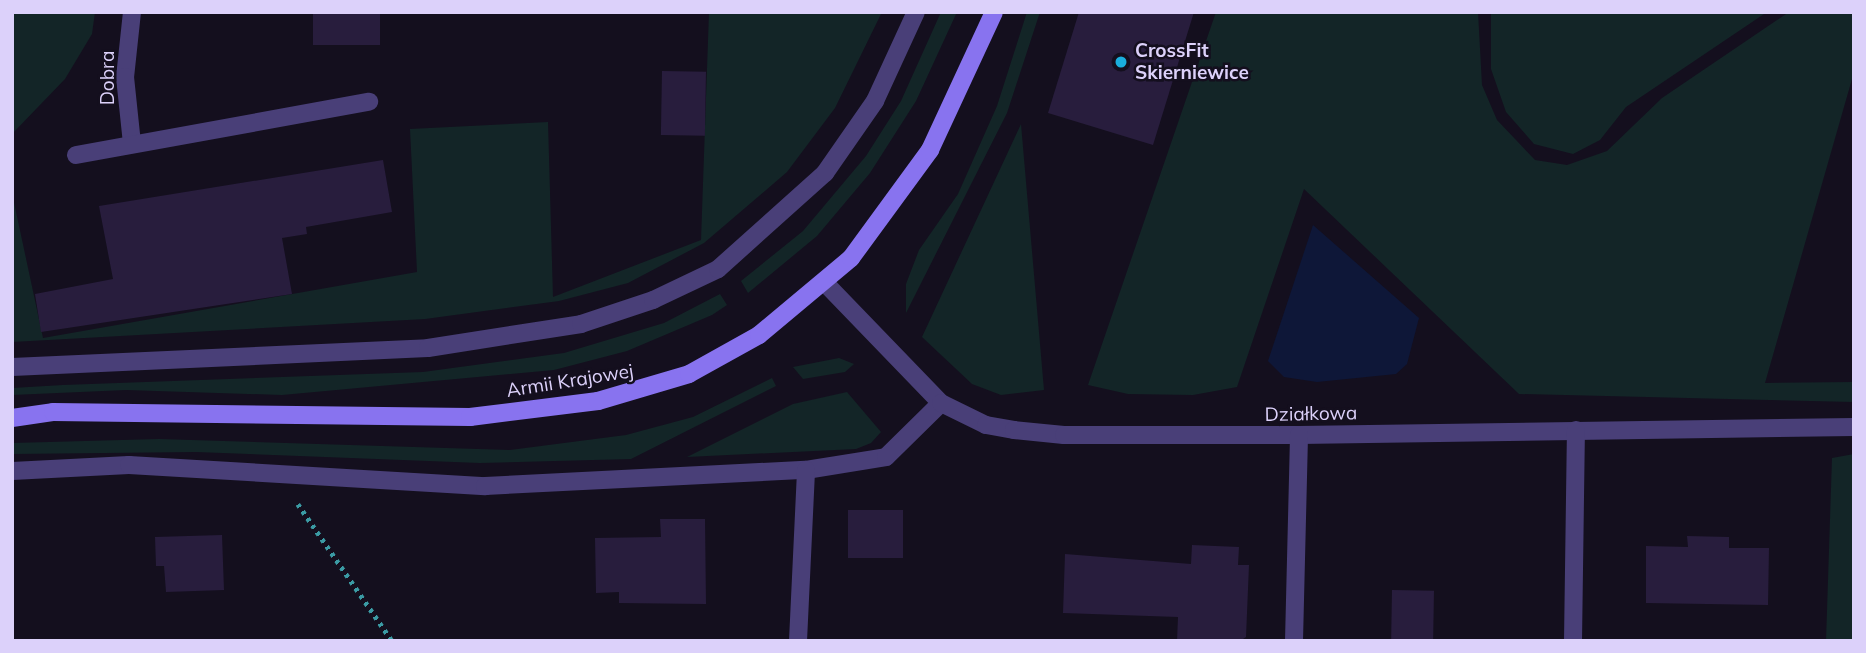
<!DOCTYPE html>
<html>
<head>
<meta charset="utf-8">
<style>
	body { margin:0 }
	#map { position:relative; width:1866px; height:653px; overflow:hidden; background:#140f1e; font-family:Mulish,sans-serif }
	div>[style] { position:absolute }
	.green>* { inset:0; background:#132527 }
	.water>* { inset:0; background:#0e1738 }
	.building>* { inset:0; background:#281d3d; transform-origin:0 0 }
	.path>* { height:4.5px; margin-top:-2.25px; transform-origin:0; background:repeating-linear-gradient(90deg,#3b9ba4 0 3.5px,transparent 0 8.5px) }
	.lane>* { height:18px; margin:-9px; padding:0 9px; transform-origin:9px; border-radius:9px; background:#493f78 }
	.street>* { height:18px; margin:-9px; padding:0 9px; transform-origin:9px; border-radius:9px; background:#493f78 }
	.secondary>* { height:18px; margin:-9px; padding:0 9px; transform-origin:9px; border-radius:9px; background:#8873ef }
	.dots>* { width:19px; height:19px; translate:-50% -50%; box-sizing:border-box; border:4px solid #140f1e; border-radius:50% }
	span { translate:-50% -50%; white-space:nowrap; text-align:center; line-height:1.15; -webkit-text-stroke:5px #140f1e; paint-order:stroke }
	.poi-label { font-size:19px; color:#dcd1fa; font-weight:700 }
	.left { translate:0 -50%; text-align:left }
	.street-label { font-size:19px; color:#dcd1fa }
	.frame { position:absolute; inset:0; border:14px solid #dcd1fa; pointer-events:none }
</style>
</head>
<body>
<div id="map">
	<div class="green">
		<i style="clip-path:polygon(12px 12px,95px 12px,92px 34px,65px 79px,12px 134px)"></i>
		<i style="clip-path:polygon(709px 12px,882px 12px,835px 108px,787px 172px,704px 243px,628px 283px,559px 301px,425px 319px,12px 342px,12px 193px,43px 338px,417px 272px,410px 129px,548px 122px,553px 297px,701px 240px)"></i>
		<i style="clip-path:polygon(941px 12px,957px 12px,916px 101px,870px 173px,817px 236px,748px 293px,741px 281px,803px 231px,866px 156px,901px 101px)"></i>
		<i style="clip-path:polygon(1027px 12px,1040px 12px,1007px 113px,906px 313px,906px 284px,919px 250px,958px 194px,997px 106px)"></i>
		<i style="clip-path:polygon(1216px 12px,1478px 12px,1482px 85px,1497px 120px,1535px 160px,1567px 165px,1607px 151px,1662px 98px,1789px 12px,1854px 12px,1854px 72px,1765px 383px,1854px 382px,1854px 402px,1519px 394px,1304px 189px,1237px 387px,1193px 395px,1128px 394px,1088px 385px)"></i>
		<i style="clip-path:polygon(1491px 12px,1767px 12px,1626px 107px,1600px 140px,1573px 154px,1534px 144px,1506px 112px,1491px 69px)"></i>
		<i style="clip-path:polygon(1021px 124px,1044px 390px,1001px 395px,972px 384px,922px 337px)"></i>
		<i style="clip-path:polygon(720px 294px,727px 305px,712px 315px,627px 351px,554px 370px,282px 395px,126px 390px,12px 395px,12px 388px,63px 385px,423px 372px,564px 353px,664px 323px)"></i>
		<i style="clip-path:polygon(839px 358px,854px 364px,845px 372px,803px 379px,793px 367px)"></i>
		<i style="clip-path:polygon(772px 378px,776px 386px,631px 459px,480px 463px,196px 452px,12px 454px,12px 443px,159px 439px,510px 450px,626px 435px,693px 417px)"></i>
		<i style="clip-path:polygon(847px 392px,881px 432px,871px 443px,856px 449px,687px 457px,793px 404px)"></i>
		<i style="clip-path:polygon(1854px 454px,1854px 641px,1826px 641px,1832px 458px)"></i>
	</div>
	<div class="water">
		<i style="clip-path:polygon(1313px 225px,1419px 318px,1407px 364px,1396px 374px,1317px 382px,1284px 377px,1268px 361px)"></i>
	</div>
	<div class="building">
		<i style="left:313px;top:12px;width:67px;height:33px"></i>
		<i style="clip-path:polygon(1079px 12px,1194px 12px,1153px 145px,1048px 113px)"></i>
		<i style="left:662px;top:71px;width:44px;height:64px;rotate:1deg"></i>
		<i style="clip-path:polygon(383px 160px,392px 212px,306px 227px,307px 234px,282px 238px,292px 294px,41px 332px,35px 294px,113px 279px,99px 206px)"></i>
		<i style="left:848px;top:510px;width:55px;height:48px"></i>
		<i style="clip-path:polygon(660px 519px,705px 519px,706px 604px,619px 603px,619px 592px,596px 593px,595px 538px,661px 537px)"></i>
		<i style="clip-path:polygon(222px 535px,224px 590px,166px 592px,164px 566px,156px 566px,155px 537px)"></i>
		<i style="clip-path:polygon(1687px 536px,1729px 537px,1729px 548px,1769px 548px,1768px 605px,1646px 603px,1646px 546px,1688px 547px)"></i>
		<i style="clip-path:polygon(1192px 545px,1239px 547px,1238px 565px,1249px 565px,1246px 637px,1240px 641px,1177px 641px,1178px 617px,1063px 613px,1065px 554px,1191px 564px)"></i>
		<i style="left:1392px;top:590px;width:42px;height:51px;rotate:1deg"></i>
	</div>
	<div class="path">
		<i style="left:298px;top:504px;width:166px;rotate:55.5deg"></i>
	</div>
	<div class="lane">
		<i style="left:12px;top:367px;width:416px;rotate:-2.6deg"></i>
		<i style="left:428px;top:348px;width:155px;rotate:-8.9deg"></i>
		<i style="left:581px;top:324px;width:76px;rotate:-18.4deg"></i>
		<i style="left:653px;top:300px;width:72px;rotate:-25.5deg"></i>
		<i style="left:718px;top:269px;width:144px;rotate:-41.9deg"></i>
		<i style="left:825px;top:173px;width:88px;rotate:-55.2deg"></i>
		<i style="left:875px;top:101px;width:98px;rotate:-65.3deg"></i>
		<i style="left:12px;top:471px;width:117px;rotate:-2.9deg"></i>
		<i style="left:129px;top:465px;width:357px;rotate:3.4deg"></i>
		<i style="left:485px;top:486px;width:321px;rotate:-2.9deg"></i>
		<i style="left:806px;top:470px;width:81px;rotate:-9.2deg"></i>
		<i style="left:886px;top:457px;width:77px;rotate:-44.5deg"></i>
		<i style="left:798px;top:641px;width:171px;rotate:-87.3deg"></i>
	</div>
	<div class="street">
		<i style="left:132px;top:12px;width:65px;rotate:96.1deg"></i>
		<i style="left:125px;top:77px;width:67px;rotate:84deg"></i>
		<i style="left:76px;top:155px;width:298px;rotate:-10.3deg"></i>
		<i style="left:826px;top:284px;width:165px;rotate:46deg"></i>
		<i style="left:941px;top:403px;width:50px;rotate:26.1deg"></i>
		<i style="left:986px;top:425px;width:28px;rotate:10deg"></i>
		<i style="left:1014px;top:430px;width:50px;rotate:5.7deg"></i>
		<i style="left:1064px;top:435px;width:235px"></i>
		<i style="left:1299px;top:435px;width:555px;rotate:-0.83deg"></i>
		<i style="left:1294px;top:641px;width:206px;rotate:-88.6deg"></i>
		<i style="left:1573px;top:641px;width:211px;rotate:-89.2deg"></i>
	</div>
	<div class="secondary">
		<i style="left:12px;top:418px;width:41px;rotate:-8.3deg"></i>
		<i style="left:53px;top:412px;width:417px;rotate:0.7deg"></i>
		<i style="left:470px;top:417px;width:129px;rotate:-7.1deg"></i>
		<i style="left:598px;top:401px;width:95px;rotate:-16.5deg"></i>
		<i style="left:689px;top:374px;width:80px;rotate:-29.1deg"></i>
		<i style="left:759px;top:335px;width:120px;rotate:-39.9deg"></i>
		<i style="left:851px;top:258px;width:134px;rotate:-53.8deg"></i>
		<i style="left:930px;top:150px;width:152px;rotate:-65.1deg"></i>
	</div>
	<div class="dots">
		<i style="left:1121px;top:62px;background:#1aaedd"></i>
	</div>
	<div class="poi-label">
		<span class="left" style="left:1135px;top:62px">CrossFit<br>Skierniewice</span>
	</div>
	<div class="street-label">
		<span style="left:108px;top:78px;rotate:-90deg">Dobra</span>
		<span style="left:570px;top:381px;rotate:-9deg">Armii Krajowej</span>
		<span style="left:1311px;top:414px;rotate:-1deg">Działkowa</span>
	</div>
	<div class="frame"></div>
</div>
</body>
</html>
